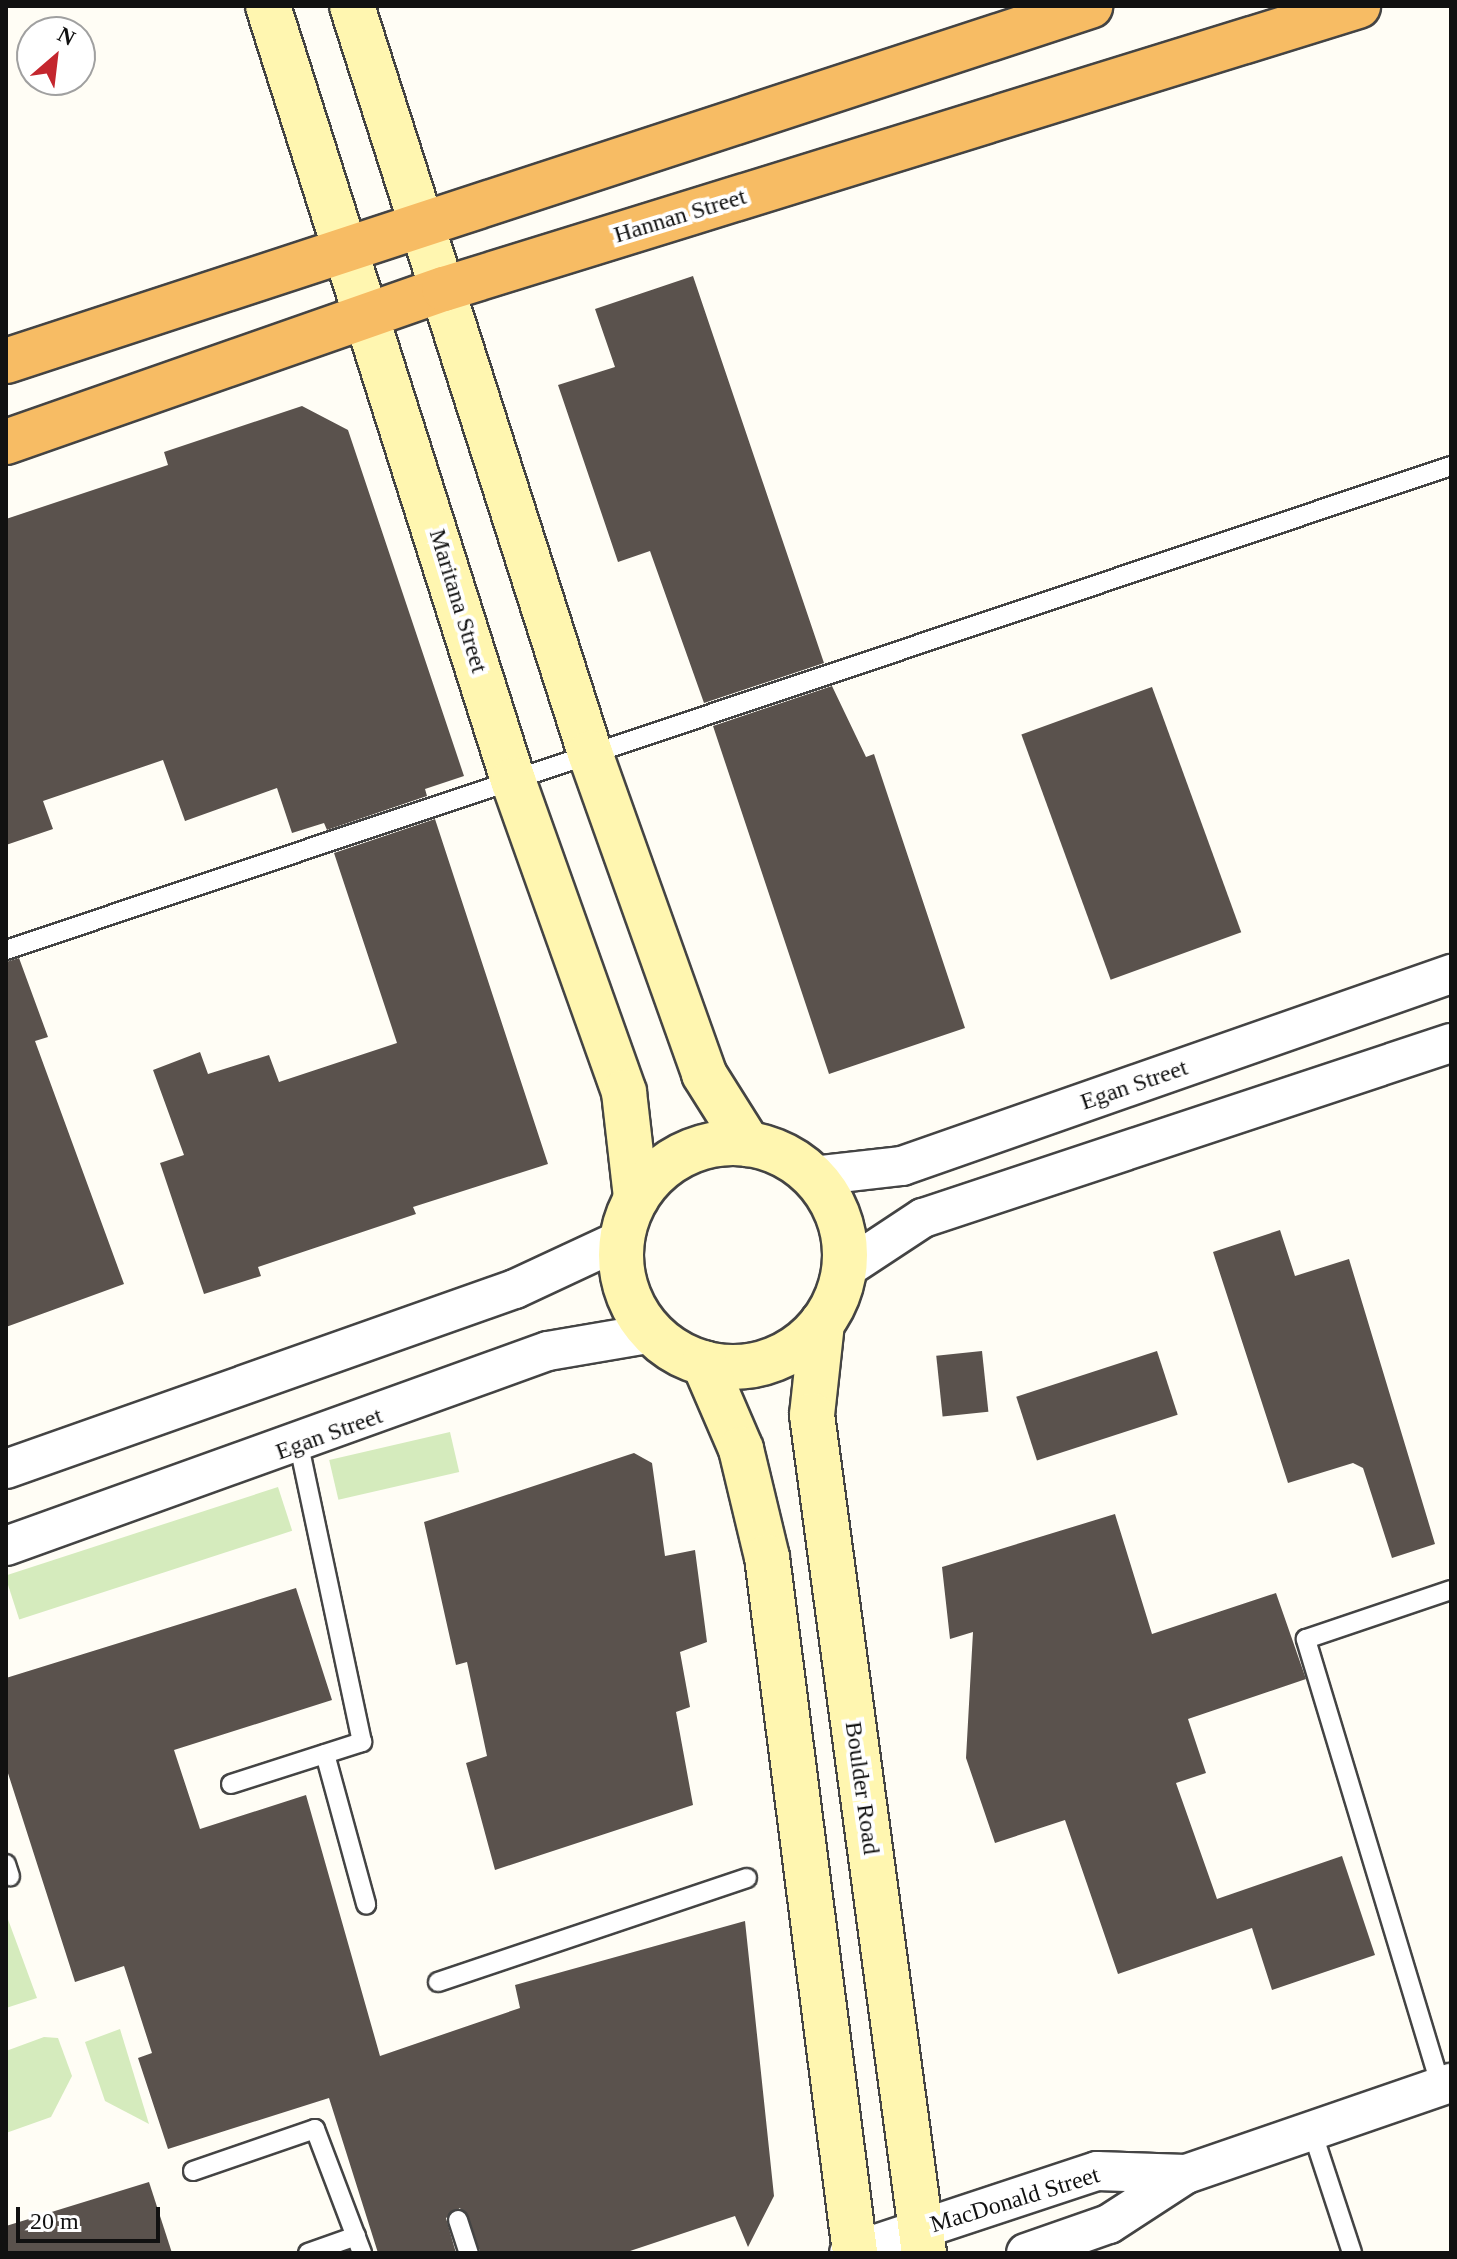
<!DOCTYPE html>
<html>
<head>
<meta charset="utf-8">
<style>
	body { margin:0 }
	#map { position:relative; width:1457px; height:2259px; overflow:hidden; background:#fffdf5; font-family:Georgia,serif }
	div>[style] { position:absolute }
	.green>* { inset:0; background:#d5ebbd; transform-origin:0 0 }
	.building>* { inset:0; background:#5a524d; transform-origin:0 0 }
	.roads { filter:drop-shadow(2px 0 #444) drop-shadow(-2px 0 #444) drop-shadow(0 2px #444) drop-shadow(0 -2px #444) }
	.service>* { height:18px; margin:-9px; padding:0 9px; transform-origin:9px; border-radius:9px; background:#fff }
	.minor>* { height:38px; margin:-19px; padding:0 19px; transform-origin:19px; border-radius:19px; background:#fff }
	.secondary>* { height:44px; margin:-22px; padding:0 22px; transform-origin:22px; border-radius:22px; background:#fff6b0 }
	.secondary>.ring { margin:-22px; padding:0; box-sizing:content-box; background:none; border:44px solid #fff6b0; border-radius:50% }
	.trunk>* { height:44px; margin:-22px; padding:0 22px; transform-origin:22px; border-radius:22px; background:#f7bc64 }
	span { translate:-50% -50%; white-space:nowrap; text-align:center; line-height:1.15; -webkit-text-stroke:8px #fff; paint-order:stroke }
	.street-label { font-size:24px; color:#111 }
	.frame { position:absolute; inset:0; border:8px solid #111; pointer-events:none }
	.north { position:absolute; left:16px; top:16px; width:80px; height:80px; box-sizing:border-box; background:#fff; border:2px solid #a0a0a0; border-radius:50%; rotate:28deg; font-size:22px; font-weight:700; line-height:32px; text-align:center; color:#111 }
	.north::after { content:''; display:block; margin:auto; width:28px; height:36px; background:#c4262e; clip-path:polygon(50% 0,100% 100%,50% 72%,0 100%) }
	.scale { position:absolute; left:16px; top:2207px; width:144px; height:36px; box-sizing:border-box; border:4px solid #111; border-top:0; padding-left:10px; font-size:24px; line-height:28px; white-space:nowrap; color:#111; -webkit-text-stroke:6px #fff; paint-order:stroke }
</style>
</head>
<body>
<div id="map">
	<div class="green">
		<i style="left:450px;top:1432px;width:41px;height:124px;rotate:77deg"></i>
		<i style="left:278px;top:1487px;width:46px;height:287px;rotate:72deg"></i>
		<i style="clip-path:polygon(6px 1914px,37px 1998px,6px 2008px)"></i>
		<i style="clip-path:polygon(120px 2029px,149px 2124px,105px 2101px,85px 2042px)"></i>
		<i style="clip-path:polygon(44px 2037px,58px 2038px,72px 2076px,51px 2117px,6px 2133px,6px 2051px)"></i>
	</div>
	<div class="building">
		<i style="clip-path:polygon(693px 276px,824px 663px,704px 703px,650px 551px,618px 562px,558px 385px,615px 367px,595px 309px)"></i>
		<i style="clip-path:polygon(302px 406px,348px 430px,464px 776px,425px 789px,427px 796px,327px 830px,324px 823px,292px 833px,277px 788px,185px 821px,163px 760px,43px 801px,53px 829px,6px 845px,6px 519px,168px 465px,164px 452px)"></i>
		<i style="clip-path:polygon(832px 686px,866px 757px,874px 754px,965px 1028px,829px 1074px,713px 726px)"></i>
		<i style="left:1152px;top:687px;width:261px;height:139px;rotate:70deg"></i>
		<i style="clip-path:polygon(435px 819px,548px 1164px,413px 1207px,416px 1214px,258px 1267px,261px 1276px,204px 1294px,160px 1163px,184px 1155px,153px 1070px,200px 1052px,208px 1074px,269px 1055px,279px 1082px,397px 1043px,334px 853px)"></i>
		<i style="clip-path:polygon(19px 958px,48px 1037px,35px 1041px,124px 1284px,6px 1327px,6px 962px)"></i>
		<i style="clip-path:polygon(1280px 1230px,1295px 1276px,1349px 1259px,1435px 1544px,1392px 1558px,1363px 1468px,1353px 1463px,1288px 1483px,1213px 1252px)"></i>
		<i style="left:982px;top:1351px;width:61px;height:46px;rotate:84deg"></i>
		<i style="left:1157px;top:1351px;width:67px;height:148px;rotate:72deg"></i>
		<i style="clip-path:polygon(634px 1453px,652px 1463px,665px 1556px,695px 1550px,707px 1642px,680px 1652px,690px 1707px,676px 1712px,693px 1805px,495px 1870px,466px 1763px,487px 1756px,467px 1662px,456px 1665px,424px 1522px)"></i>
		<i style="clip-path:polygon(1115px 1514px,1152px 1634px,1276px 1593px,1306px 1679px,1188px 1719px,1206px 1773px,1176px 1783px,1217px 1899px,1342px 1856px,1375px 1955px,1272px 1990px,1252px 1928px,1118px 1974px,1065px 1820px,995px 1843px,966px 1758px,973px 1632px,950px 1639px,942px 1567px)"></i>
		<i style="clip-path:polygon(296px 1588px,332px 1700px,174px 1750px,200px 1829px,306px 1795px,380px 2056px,520px 2008px,515px 1985px,745px 1921px,774px 2196px,748px 2247px,735px 2216px,624px 2253px,481px 2253px,460px 2208px,446px 2218px,456px 2253px,378px 2253px,329px 2098px,168px 2149px,138px 2058px,152px 2053px,124px 1966px,75px 1982px,6px 1767px,6px 1678px)"></i>
		<i style="clip-path:polygon(149px 2182px,172px 2253px,6px 2253px,6px 2226px)"></i>
	</div>
	<div class="roads">
		<div class="service">
			<i style="left:6px;top:950px;width:1524px;rotate:-18.52deg"></i>
			<i style="left:325px;top:1754px;width:156px;rotate:74.7deg"></i>
			<i style="left:231px;top:1784px;width:138px;rotate:-17.8deg"></i>
			<i style="left:362px;top:1742px;width:303px;rotate:-102deg"></i>
			<i style="left:6px;top:1864px;width:13px;rotate:72deg"></i>
			<i style="left:438px;top:1982px;width:326px;rotate:-18.6deg"></i>
			<i style="left:1441px;top:2087px;width:468px;rotate:-106.8deg"></i>
			<i style="left:1306px;top:1639px;width:153px;rotate:-18.7deg"></i>
			<i style="left:1312px;top:2131px;width:128px;rotate:71.8deg"></i>
			<i style="left:193px;top:2171px;width:129px;rotate:-19deg"></i>
			<i style="left:315px;top:2129px;width:133px;rotate:69.2deg"></i>
			<i style="left:458px;top:2220px;width:35px;rotate:72deg"></i>
			<i style="left:308px;top:2253px;width:51px;rotate:-19.5deg"></i>
		</div>
		<div class="minor">
			<i style="left:813px;top:1176px;width:90px;rotate:-6.4deg"></i>
			<i style="left:902px;top:1166px;width:582px;rotate:-19.28deg"></i>
			<i style="left:844px;top:1270px;width:95px;rotate:-33.4deg"></i>
			<i style="left:923px;top:1218px;width:556px;rotate:-18.34deg"></i>
			<i style="left:6px;top:1469px;width:540px;rotate:-19.48deg"></i>
			<i style="left:515px;top:1289px;width:118px;rotate:-25deg"></i>
			<i style="left:6px;top:1546px;width:576px;rotate:-19.79deg"></i>
			<i style="left:548px;top:1351px;width:107px;rotate:-9.7deg"></i>
			<i style="left:849px;top:2253px;width:261px;rotate:-18.3deg"></i>
			<i style="left:1097px;top:2171px;width:89px;rotate:1.9deg"></i>
			<i style="left:1026px;top:2253px;width:88px;rotate:-19.3deg"></i>
			<i style="left:1109px;top:2224px;width:92px;rotate:-33deg"></i>
			<i style="left:1186px;top:2174px;width:280px;rotate:-19deg"></i>
		</div>
		<div class="secondary">
			<i style="left:268px;top:6px;width:812px;rotate:72.44deg"></i>
			<i style="left:513px;top:780px;width:331px;rotate:70.4deg"></i>
			<i style="left:624px;top:1092px;width:107px;rotate:83.5deg"></i>
			<i style="left:352px;top:6px;width:784px;rotate:72.33deg"></i>
			<i style="left:590px;top:753px;width:341px;rotate:70.4deg"></i>
			<i style="left:704px;top:1074px;width:83px;rotate:57.8deg"></i>
			<i class="ring" style="left:621px;top:1143px;width:180px;height:180px"></i>
			<i style="left:822px;top:1323px;width:93px;rotate:96.2deg"></i>
			<i style="left:812px;top:1415px;width:845px;rotate:82.39deg"></i>
			<i style="left:704px;top:1363px;width:94px;rotate:66.7deg"></i>
			<i style="left:741px;top:1449px;width:111px;rotate:76.5deg"></i>
			<i style="left:767px;top:1557px;width:702px;rotate:82.79deg"></i>
		</div>
		<div class="trunk">
			<i style="left:6px;top:361px;width:1141px;rotate:-18.13deg"></i>
			<i style="left:6px;top:442px;width:464px;rotate:-19.3deg"></i>
			<i style="left:444px;top:289px;width:957px;rotate:-17.2deg"></i>
		</div>
	</div>
	<div class="street-label">
		<span style="left:680px;top:216px;rotate:-17deg">Hannan Street</span>
		<span style="left:458px;top:601px;rotate:73deg">Maritana Street</span>
		<span style="left:1134px;top:1085px;rotate:-19deg">Egan Street</span>
		<span style="left:329px;top:1434px;rotate:-20deg">Egan Street</span>
		<span style="left:862px;top:1788px;rotate:82deg">Boulder Road</span>
		<span style="left:1015px;top:2200px;rotate:-17deg">MacDonald Street</span>
	</div>
	<div class="frame"></div>
	<div class="north">N</div>
	<div class="scale">20 m</div>
</div>
</body>
</html>
